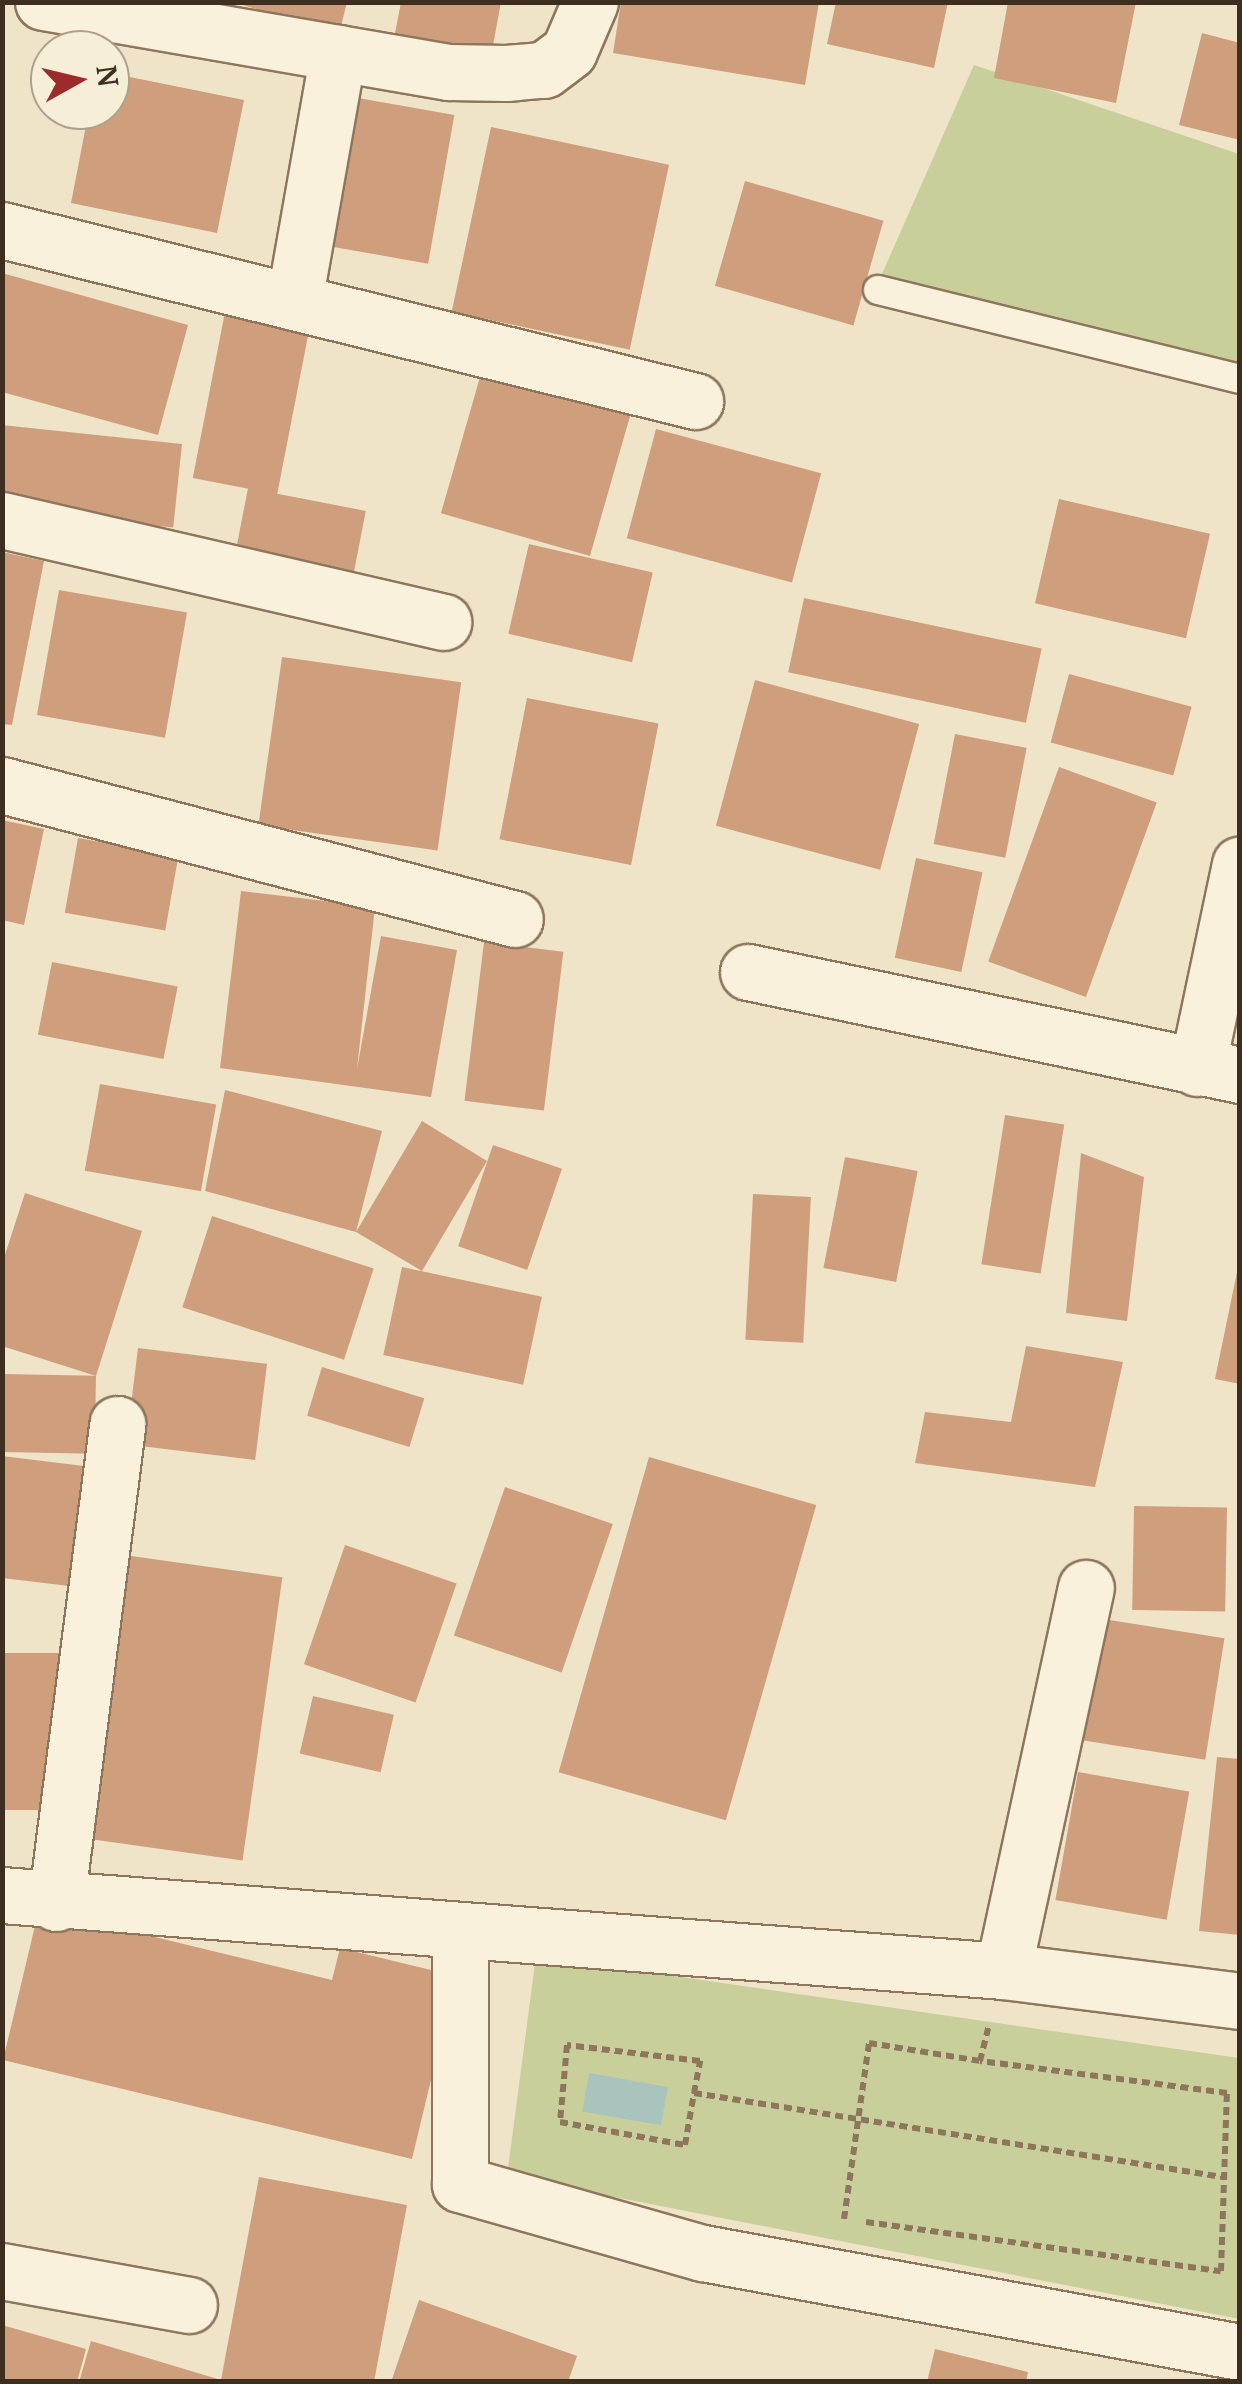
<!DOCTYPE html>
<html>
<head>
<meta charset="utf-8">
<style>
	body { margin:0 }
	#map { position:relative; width:1242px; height:2384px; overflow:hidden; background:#f0e4c8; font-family:"PT Serif",serif }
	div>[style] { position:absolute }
	.green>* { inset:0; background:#c9cf9b }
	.water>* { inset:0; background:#a9c4bc; transform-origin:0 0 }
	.building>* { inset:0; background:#cf9f7d; transform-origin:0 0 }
	.path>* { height:6px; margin-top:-3px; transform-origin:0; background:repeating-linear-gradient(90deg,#8d765c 0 8px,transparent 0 13px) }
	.roads { filter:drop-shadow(2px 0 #8d765c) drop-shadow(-2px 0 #8d765c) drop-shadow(0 2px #8d765c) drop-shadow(0 -2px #8d765c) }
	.lane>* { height:28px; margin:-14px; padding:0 14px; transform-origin:14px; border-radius:14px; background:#faf1dc }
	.street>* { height:55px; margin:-27.5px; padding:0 27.5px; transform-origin:27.5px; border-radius:27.5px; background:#faf1dc }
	span { translate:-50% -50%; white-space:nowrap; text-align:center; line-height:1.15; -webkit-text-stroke:8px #f7eed8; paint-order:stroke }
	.frame { position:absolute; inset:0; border:5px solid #3d2e20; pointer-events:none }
	.north { position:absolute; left:30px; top:30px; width:100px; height:100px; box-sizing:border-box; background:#f7eed8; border:2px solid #ada18e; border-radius:50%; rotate:82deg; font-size:28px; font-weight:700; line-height:40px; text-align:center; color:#3d2e20 }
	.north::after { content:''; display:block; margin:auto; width:35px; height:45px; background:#9e2a2b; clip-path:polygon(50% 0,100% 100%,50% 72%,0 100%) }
</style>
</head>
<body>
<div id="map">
	<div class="green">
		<i style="clip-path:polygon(974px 65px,1239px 154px,1239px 376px,882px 274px)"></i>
		<i style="clip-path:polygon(536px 1956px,1239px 2058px,1239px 2319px,507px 2176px)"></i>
	</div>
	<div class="water">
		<i style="left:589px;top:2073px;width:80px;height:39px;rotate:10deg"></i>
	</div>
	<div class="building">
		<i style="clip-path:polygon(233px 2px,347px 2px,339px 34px)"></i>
		<i style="clip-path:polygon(401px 2px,501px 2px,489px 67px,392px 49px)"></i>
		<i style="clip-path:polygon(621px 2px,819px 2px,805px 85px,613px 53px)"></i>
		<i style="clip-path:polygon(836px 2px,948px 2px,934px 68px,827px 44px)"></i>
		<i style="clip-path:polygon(1008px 2px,1136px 2px,1116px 103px,994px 78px)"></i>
		<i style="clip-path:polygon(1202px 33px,1240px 43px,1240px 140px,1179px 125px)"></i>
		<i style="clip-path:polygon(110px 73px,244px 100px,217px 233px,71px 203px,89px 110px,110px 110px)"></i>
		<i style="left:347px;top:96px;width:109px;height:151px;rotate:10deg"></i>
		<i style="left:491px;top:127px;width:182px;height:189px;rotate:12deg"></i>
		<i style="left:745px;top:181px;width:144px;height:109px;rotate:16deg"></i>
		<i style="clip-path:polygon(2px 273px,188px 325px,158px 435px,2px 392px)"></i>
		<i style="left:225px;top:312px;width:86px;height:169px;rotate:11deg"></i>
		<i style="left:482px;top:370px;width:155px;height:149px;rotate:16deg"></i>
		<i style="left:2px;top:425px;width:181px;height:84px;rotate:6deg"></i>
		<i style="left:656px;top:429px;width:171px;height:113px;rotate:15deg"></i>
		<i style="left:248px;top:488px;width:120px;height:84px;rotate:11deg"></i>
		<i style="left:1059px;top:499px;width:155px;height:107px;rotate:13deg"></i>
		<i style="left:529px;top:544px;width:127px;height:92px;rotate:13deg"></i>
		<i style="clip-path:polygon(2px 552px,44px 561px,12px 725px,2px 724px)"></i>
		<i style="left:59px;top:590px;width:130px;height:127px;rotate:10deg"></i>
		<i style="left:804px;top:598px;width:243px;height:76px;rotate:12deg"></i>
		<i style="left:282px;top:657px;width:181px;height:170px;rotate:8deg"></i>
		<i style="left:1069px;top:674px;width:127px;height:71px;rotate:15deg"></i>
		<i style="left:755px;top:680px;width:170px;height:151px;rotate:15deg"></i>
		<i style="left:527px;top:698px;width:134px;height:144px;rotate:11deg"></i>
		<i style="left:955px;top:734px;width:73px;height:112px;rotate:11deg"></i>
		<i style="left:1059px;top:767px;width:104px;height:207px;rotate:20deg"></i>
		<i style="clip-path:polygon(2px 820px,44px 829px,24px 925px,2px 920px)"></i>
		<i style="left:78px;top:838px;width:102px;height:76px;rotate:10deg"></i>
		<i style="left:916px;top:858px;width:68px;height:102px;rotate:12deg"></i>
		<i style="clip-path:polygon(241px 891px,375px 907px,357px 1069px,381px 936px,457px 950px,431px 1097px,220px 1068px)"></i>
		<i style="left:484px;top:942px;width:80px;height:160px;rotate:7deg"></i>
		<i style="left:52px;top:962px;width:128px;height:74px;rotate:11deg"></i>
		<i style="left:100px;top:1084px;width:118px;height:88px;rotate:10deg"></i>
		<i style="clip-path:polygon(225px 1090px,382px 1131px,356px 1232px,422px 1121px,487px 1161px,422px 1271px,356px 1232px,205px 1191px)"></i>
		<i style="left:1005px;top:1115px;width:60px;height:151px;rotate:9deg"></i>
		<i style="left:493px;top:1145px;width:73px;height:107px;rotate:19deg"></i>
		<i style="clip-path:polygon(1081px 1153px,1144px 1177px,1127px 1321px,1066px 1313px)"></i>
		<i style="left:845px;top:1157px;width:74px;height:113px;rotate:11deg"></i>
		<i style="clip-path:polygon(25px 1193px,142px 1231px,96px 1376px,2px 1346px,2px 1264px)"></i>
		<i style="left:753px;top:1194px;width:58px;height:146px;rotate:3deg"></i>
		<i style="left:212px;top:1216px;width:170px;height:96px;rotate:18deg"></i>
		<i style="left:402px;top:1267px;width:143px;height:90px;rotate:12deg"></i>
		<i style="clip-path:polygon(1238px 1267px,1240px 1267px,1240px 1384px,1215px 1379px)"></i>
		<i style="clip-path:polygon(1026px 1346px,1123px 1362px,1095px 1487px,915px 1463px,925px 1412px,1011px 1422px)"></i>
		<i style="left:138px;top:1348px;width:130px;height:97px;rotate:7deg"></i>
		<i style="left:322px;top:1367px;width:107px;height:51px;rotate:17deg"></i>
		<i style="left:2px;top:1374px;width:94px;height:78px;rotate:1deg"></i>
		<i style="clip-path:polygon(2px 1456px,84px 1466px,69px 1586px,2px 1578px)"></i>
		<i style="left:649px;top:1457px;width:174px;height:328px;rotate:16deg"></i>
		<i style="left:505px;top:1487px;width:114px;height:157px;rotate:19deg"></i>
		<i style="left:1134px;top:1506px;width:93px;height:104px;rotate:1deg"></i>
		<i style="left:345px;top:1545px;width:118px;height:126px;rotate:19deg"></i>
		<i style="left:117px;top:1554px;width:167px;height:286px;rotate:8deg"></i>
		<i style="left:1103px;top:1619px;width:123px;height:123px;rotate:9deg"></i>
		<i style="left:2px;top:1653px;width:65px;height:157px"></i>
		<i style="left:313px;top:1696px;width:83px;height:59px;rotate:13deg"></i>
		<i style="clip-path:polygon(1217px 1757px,1240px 1759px,1240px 1935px,1199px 1931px)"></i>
		<i style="left:1078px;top:1772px;width:113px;height:130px;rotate:10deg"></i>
		<i style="clip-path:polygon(39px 1909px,332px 1980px,340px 1948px,456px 1976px,412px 2159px,3px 2060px)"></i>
		<i style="clip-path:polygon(259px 2177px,407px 2205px,374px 2382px,79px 2382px,91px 2341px,221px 2380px)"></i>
		<i style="clip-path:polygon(419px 2300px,577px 2356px,568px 2382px,391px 2382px)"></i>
		<i style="clip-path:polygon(2px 2325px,86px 2349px,77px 2382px,2px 2382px)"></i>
		<i style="clip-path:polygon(935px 2349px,1028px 2372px,1026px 2382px,927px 2382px)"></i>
	</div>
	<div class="path">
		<i style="left:694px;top:2093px;width:33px;rotate:-79deg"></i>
		<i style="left:700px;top:2061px;width:134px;rotate:-173.1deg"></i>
		<i style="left:567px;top:2045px;width:77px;rotate:95.2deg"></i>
		<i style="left:560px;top:2122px;width:127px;rotate:10.4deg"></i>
		<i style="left:685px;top:2145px;width:53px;rotate:-80.2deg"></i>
		<i style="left:694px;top:2093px;width:535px;rotate:9.04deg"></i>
		<i style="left:844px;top:2219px;width:178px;rotate:-81.9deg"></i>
		<i style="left:869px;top:2043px;width:112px;rotate:9.2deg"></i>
		<i style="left:866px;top:2222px;width:358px;rotate:7.9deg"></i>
		<i style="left:1221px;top:2271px;width:178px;rotate:-88.1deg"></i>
		<i style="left:1227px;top:2093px;width:249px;rotate:-172.6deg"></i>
		<i style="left:980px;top:2061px;width:36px;rotate:-76deg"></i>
	</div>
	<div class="roads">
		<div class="lane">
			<i style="left:878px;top:290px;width:373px;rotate:13.8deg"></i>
		</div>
		<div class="street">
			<i style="left:43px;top:2px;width:412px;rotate:9.8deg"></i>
			<i style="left:449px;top:72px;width:57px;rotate:1deg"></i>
			<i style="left:506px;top:73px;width:38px;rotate:-5deg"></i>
			<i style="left:544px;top:70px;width:31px;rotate:-37deg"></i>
			<i style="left:569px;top:51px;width:53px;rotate:-66.8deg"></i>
			<i style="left:2px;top:230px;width:714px;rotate:13.86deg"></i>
			<i style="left:294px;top:302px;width:253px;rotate:-80deg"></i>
			<i style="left:2px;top:520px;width:453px;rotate:13deg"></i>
			<i style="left:2px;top:785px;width:530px;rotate:14.64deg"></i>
			<i style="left:748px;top:972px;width:503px;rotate:11.82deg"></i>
			<i style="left:1197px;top:1068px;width:208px;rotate:-78.1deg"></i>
			<i style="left:2px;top:1895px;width:1004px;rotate:4.34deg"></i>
			<i style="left:1003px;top:1971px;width:239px;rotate:7.2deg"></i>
			<i style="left:56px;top:1903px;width:483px;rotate:-82.7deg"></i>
			<i style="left:460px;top:1934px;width:250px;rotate:90deg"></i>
			<i style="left:460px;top:2184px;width:253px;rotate:15.9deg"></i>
			<i style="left:703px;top:2253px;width:546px;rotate:10.45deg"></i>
			<i style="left:1003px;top:1971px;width:392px;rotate:-77.8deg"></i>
			<i style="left:2px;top:2271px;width:190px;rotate:10.3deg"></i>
		</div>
	</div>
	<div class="frame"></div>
	<div class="north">N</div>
</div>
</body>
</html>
